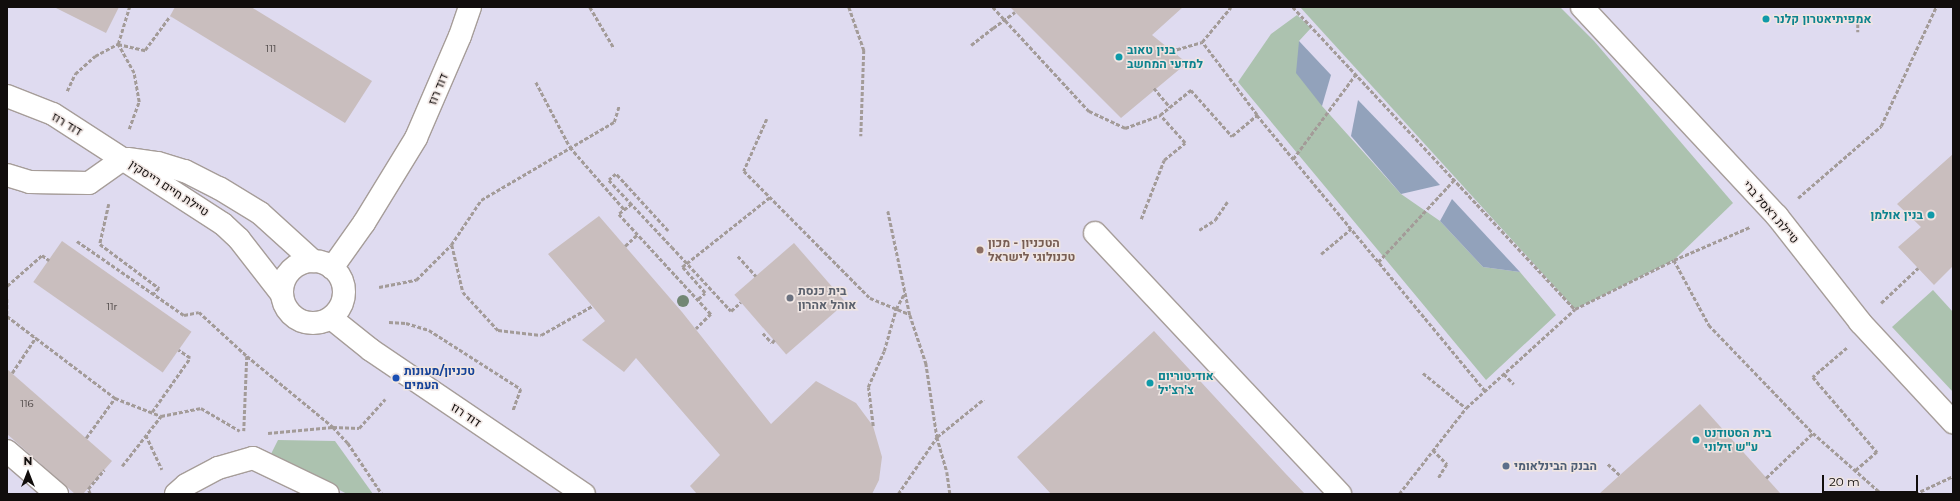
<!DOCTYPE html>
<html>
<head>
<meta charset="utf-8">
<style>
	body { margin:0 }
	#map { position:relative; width:1960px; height:501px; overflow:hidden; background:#efe5e2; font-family:Montserrat,Heebo,sans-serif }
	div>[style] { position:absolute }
	.education>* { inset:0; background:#dfdbf0; transform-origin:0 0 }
	.green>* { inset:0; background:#acc2af }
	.water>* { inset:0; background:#92a2bb }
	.building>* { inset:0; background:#c9bebe; transform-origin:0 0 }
	.path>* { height:2.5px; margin-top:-1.25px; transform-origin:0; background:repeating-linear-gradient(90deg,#a39b98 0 4px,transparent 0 6px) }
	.roads { filter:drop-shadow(1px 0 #a69d99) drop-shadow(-1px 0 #a69d99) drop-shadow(0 1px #a69d99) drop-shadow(0 -1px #a69d99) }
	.minor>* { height:22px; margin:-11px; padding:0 11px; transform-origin:11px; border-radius:11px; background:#fff }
	.minor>.ring { margin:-11px; padding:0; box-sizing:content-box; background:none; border:22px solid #fff; border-radius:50% }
	.path-bridge>* { height:2.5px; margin-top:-1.25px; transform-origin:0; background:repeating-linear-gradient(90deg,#a39b98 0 4px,transparent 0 6px) }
	.trees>* { width:12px; height:12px; margin:-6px; border-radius:50%; background:#728674 }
	.dots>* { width:11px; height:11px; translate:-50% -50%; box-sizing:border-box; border:2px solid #efe5e2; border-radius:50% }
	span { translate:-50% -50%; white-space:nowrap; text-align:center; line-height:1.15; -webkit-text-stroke:3px #efe5e2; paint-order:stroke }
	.number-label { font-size:10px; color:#3f3938 }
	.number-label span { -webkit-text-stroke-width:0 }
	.culture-label { font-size:12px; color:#0d838f; font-weight:700 }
	.left { translate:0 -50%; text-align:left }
	.right { translate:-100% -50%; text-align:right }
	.street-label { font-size:12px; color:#110d0c }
	.education-label { font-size:12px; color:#785e54; font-weight:700 }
	.worship-label { font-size:12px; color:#5b616d; font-weight:700 }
	.transit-label { font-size:12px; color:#164399; font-weight:700 }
	.service-label { font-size:12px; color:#4e5e75; font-weight:700 }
	.frame { position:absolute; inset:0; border:8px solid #110d0c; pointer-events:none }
	.north { position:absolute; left:8px; top:453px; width:40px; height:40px; -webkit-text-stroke:3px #efe5e2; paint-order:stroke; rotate:0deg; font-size:11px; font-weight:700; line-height:16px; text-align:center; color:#110d0c }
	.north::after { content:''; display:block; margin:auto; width:14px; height:18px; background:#110d0c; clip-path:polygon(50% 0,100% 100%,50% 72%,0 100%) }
	.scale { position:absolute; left:1822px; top:475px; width:96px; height:18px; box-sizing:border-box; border:2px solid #110d0c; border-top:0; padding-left:5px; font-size:12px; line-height:14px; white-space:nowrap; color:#110d0c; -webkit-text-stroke:3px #efe5e2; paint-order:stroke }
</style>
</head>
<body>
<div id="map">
	<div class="education">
		<i style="left:7px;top:7px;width:1946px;height:487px"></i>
	</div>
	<div class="green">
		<i style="clip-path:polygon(1300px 7px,1560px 7px,1594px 41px,1733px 203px,1674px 260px,1575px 309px)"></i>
		<i style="clip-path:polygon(1297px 15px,1311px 28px,1299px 41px,1322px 106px,1401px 194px,1440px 221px,1483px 267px,1520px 272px,1556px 315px,1486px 380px,1238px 82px,1271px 34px)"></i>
		<i style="clip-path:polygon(1933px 290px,1953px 312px,1953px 392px,1892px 327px)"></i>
		<i style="clip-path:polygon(278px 440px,335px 441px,373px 494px,347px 494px,271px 454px)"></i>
	</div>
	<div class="water">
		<i style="clip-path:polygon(1299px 41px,1331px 75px,1322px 106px,1296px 73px)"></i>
		<i style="clip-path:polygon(1358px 100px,1440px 185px,1401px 194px,1351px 136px)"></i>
		<i style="clip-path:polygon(1452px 199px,1520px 272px,1483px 267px,1440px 221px)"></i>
	</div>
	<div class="building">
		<i style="clip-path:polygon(54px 7px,119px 7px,106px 33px)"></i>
		<i style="clip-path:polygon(175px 7px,251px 7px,372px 81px,345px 123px,170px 16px)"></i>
		<i style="clip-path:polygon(1010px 7px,1183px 7px,1152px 35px,1187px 63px,1121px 118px)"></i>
		<i style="clip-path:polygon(1953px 154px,1953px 266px,1934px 285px,1898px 247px,1921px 227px,1897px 204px)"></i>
		<i style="clip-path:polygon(599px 216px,682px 312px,771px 424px,816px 381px,856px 403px,873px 426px,882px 457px,879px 480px,872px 494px,697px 494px,690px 486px,720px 455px,636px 358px,624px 372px,582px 340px,605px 321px,548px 254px)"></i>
		<i style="left:62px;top:241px;width:158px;height:50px;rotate:35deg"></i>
		<i style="left:794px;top:243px;width:79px;height:79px;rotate:49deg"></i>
		<i style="clip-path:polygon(1154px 331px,1285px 473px,1305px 494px,1051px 494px,1017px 457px)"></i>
		<i style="clip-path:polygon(7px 369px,112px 461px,83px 494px,75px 494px,7px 434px)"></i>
		<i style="clip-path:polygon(1700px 404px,1781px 494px,1599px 494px,1620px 475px)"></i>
	</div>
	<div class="path">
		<i style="left:590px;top:7px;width:48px;rotate:59.7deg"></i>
		<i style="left:849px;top:7px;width:46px;rotate:70.8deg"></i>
		<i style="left:864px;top:50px;width:86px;rotate:92deg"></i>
		<i style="left:993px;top:7px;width:142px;rotate:47.3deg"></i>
		<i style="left:1089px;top:111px;width:40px;rotate:25deg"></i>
		<i style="left:1125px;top:128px;width:37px;rotate:-20deg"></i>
		<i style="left:1160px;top:115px;width:40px;rotate:-39deg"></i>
		<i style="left:1191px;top:90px;width:62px;rotate:48.3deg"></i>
		<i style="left:1232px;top:136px;width:33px;rotate:-40deg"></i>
		<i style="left:1257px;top:115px;width:91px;rotate:-127deg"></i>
		<i style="left:1293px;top:7px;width:413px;rotate:47deg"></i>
		<i style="left:1858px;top:24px;width:8px;rotate:90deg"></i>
		<i style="left:971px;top:45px;width:28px;rotate:-38deg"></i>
		<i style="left:1171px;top:51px;width:32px;rotate:-16deg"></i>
		<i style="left:1202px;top:42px;width:45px;rotate:-50.4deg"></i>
		<i style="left:536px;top:82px;width:73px;rotate:62.4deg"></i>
		<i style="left:570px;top:147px;width:82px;rotate:48.9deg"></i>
		<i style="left:1154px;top:88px;width:25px;rotate:50deg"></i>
		<i style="left:67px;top:91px;width:19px;rotate:-65deg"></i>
		<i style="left:75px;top:74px;width:27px;rotate:-42deg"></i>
		<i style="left:95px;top:56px;width:26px;rotate:-28deg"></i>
		<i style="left:118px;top:44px;width:28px;rotate:13deg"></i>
		<i style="left:145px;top:50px;width:42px;rotate:-53.7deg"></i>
		<i style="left:1257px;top:115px;width:358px;rotate:50.4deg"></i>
		<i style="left:767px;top:119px;width:57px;rotate:113.9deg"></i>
		<i style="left:744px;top:171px;width:179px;rotate:45.2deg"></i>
		<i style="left:870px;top:298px;width:42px;rotate:22.3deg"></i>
		<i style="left:129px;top:129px;width:29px;rotate:-70deg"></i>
		<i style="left:139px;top:102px;width:29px;rotate:-100deg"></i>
		<i style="left:134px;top:73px;width:33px;rotate:-119deg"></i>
		<i style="left:118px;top:44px;width:39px;rotate:-73deg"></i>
		<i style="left:1293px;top:159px;width:106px;rotate:-53.5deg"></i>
		<i style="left:1798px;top:198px;width:110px;rotate:-40.9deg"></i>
		<i style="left:1881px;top:126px;width:131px;rotate:-65.2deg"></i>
		<i style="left:109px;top:204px;width:41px;rotate:102.7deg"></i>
		<i style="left:100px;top:244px;width:74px;rotate:36.7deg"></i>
		<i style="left:159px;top:288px;width:8px;rotate:130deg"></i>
		<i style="left:632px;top:204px;width:16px;rotate:142deg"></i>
		<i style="left:619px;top:214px;width:136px;rotate:47.4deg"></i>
		<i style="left:711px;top:314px;width:21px;rotate:135deg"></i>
		<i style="left:888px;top:211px;width:106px;rotate:78.1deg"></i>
		<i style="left:910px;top:315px;width:51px;rotate:71.6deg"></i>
		<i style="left:926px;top:363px;width:75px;rotate:81.5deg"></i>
		<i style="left:937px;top:437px;width:36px;rotate:74deg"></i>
		<i style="left:947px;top:472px;width:22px;rotate:82deg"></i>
		<i style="left:1141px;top:219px;width:63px;rotate:-68.7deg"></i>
		<i style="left:1164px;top:160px;width:27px;rotate:-39deg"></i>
		<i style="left:1185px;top:143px;width:38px;rotate:-132deg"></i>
		<i style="left:1199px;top:230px;width:19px;rotate:-32deg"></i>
		<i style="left:1215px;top:220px;width:22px;rotate:-56deg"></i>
		<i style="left:668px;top:231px;width:77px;rotate:-132.4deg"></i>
		<i style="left:616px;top:174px;width:9px;rotate:139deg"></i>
		<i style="left:609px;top:180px;width:92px;rotate:46.8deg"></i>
		<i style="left:77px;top:241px;width:130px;rotate:34.7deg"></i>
		<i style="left:184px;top:315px;width:15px;rotate:-11deg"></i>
		<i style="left:199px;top:312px;width:65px;rotate:42.5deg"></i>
		<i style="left:247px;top:356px;width:75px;rotate:92.3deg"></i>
		<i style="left:452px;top:245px;width:48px;rotate:76.8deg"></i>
		<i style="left:463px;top:292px;width:52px;rotate:47.4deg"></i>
		<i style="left:498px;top:330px;width:43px;rotate:6.6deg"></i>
		<i style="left:541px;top:335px;width:59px;rotate:-29.6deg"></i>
		<i style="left:625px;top:246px;width:18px;rotate:-43deg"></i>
		<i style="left:1321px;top:254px;width:39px;rotate:-40deg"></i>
		<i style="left:738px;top:256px;width:27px;rotate:48deg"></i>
		<i style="left:1674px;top:260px;width:74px;rotate:61.7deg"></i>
		<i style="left:1709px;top:325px;width:150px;rotate:46.1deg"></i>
		<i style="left:1813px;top:433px;width:92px;rotate:41.5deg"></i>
		<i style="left:1378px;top:262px;width:112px;rotate:-47.2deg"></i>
		<i style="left:7px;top:286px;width:47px;rotate:-41.5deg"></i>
		<i style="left:42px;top:255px;width:9px;rotate:36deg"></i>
		<i style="left:379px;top:287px;width:38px;rotate:-11deg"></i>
		<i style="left:416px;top:280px;width:49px;rotate:-45deg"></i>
		<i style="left:451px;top:245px;width:54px;rotate:-56.3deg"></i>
		<i style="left:481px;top:200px;width:154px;rotate:-30.4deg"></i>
		<i style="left:614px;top:122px;width:17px;rotate:-73deg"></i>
		<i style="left:7px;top:299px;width:15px;rotate:90deg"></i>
		<i style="left:698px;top:299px;width:9px;rotate:-41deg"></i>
		<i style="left:705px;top:293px;width:35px;rotate:-131deg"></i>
		<i style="left:682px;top:267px;width:112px;rotate:-38.5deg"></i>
		<i style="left:1881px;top:303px;width:51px;rotate:-43.4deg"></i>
		<i style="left:7px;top:316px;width:136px;rotate:37.2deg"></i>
		<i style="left:115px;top:398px;width:49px;rotate:21.4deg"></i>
		<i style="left:161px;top:416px;width:41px;rotate:-11.3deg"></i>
		<i style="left:201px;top:408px;width:45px;rotate:30.5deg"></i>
		<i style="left:389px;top:322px;width:17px;rotate:3deg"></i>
		<i style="left:406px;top:323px;width:24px;rotate:17deg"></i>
		<i style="left:429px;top:330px;width:109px;rotate:32.7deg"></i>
		<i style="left:521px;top:389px;width:23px;rotate:110deg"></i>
		<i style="left:763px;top:333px;width:13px;rotate:48deg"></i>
		<i style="left:772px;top:343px;width:4px;rotate:-56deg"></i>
		<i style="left:1847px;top:348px;width:45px;rotate:139.5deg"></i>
		<i style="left:1813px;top:377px;width:99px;rotate:49.5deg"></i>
		<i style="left:1877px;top:452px;width:30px;rotate:139deg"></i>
		<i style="left:247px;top:356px;width:112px;rotate:39.5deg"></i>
		<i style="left:333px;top:427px;width:22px;rotate:47deg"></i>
		<i style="left:348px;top:443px;width:61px;rotate:56.3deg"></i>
		<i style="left:12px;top:373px;width:43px;rotate:-56.3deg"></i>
		<i style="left:1423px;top:373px;width:55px;rotate:39.1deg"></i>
		<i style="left:1504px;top:374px;width:14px;rotate:45deg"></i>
		<i style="left:152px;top:412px;width:66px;rotate:-54.9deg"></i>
		<i style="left:190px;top:358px;width:14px;rotate:-146deg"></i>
		<i style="left:873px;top:426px;width:39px;rotate:-97deg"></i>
		<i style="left:868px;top:387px;width:39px;rotate:-66deg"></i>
		<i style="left:884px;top:351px;width:44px;rotate:-74.1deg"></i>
		<i style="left:896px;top:309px;width:19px;rotate:-62deg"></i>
		<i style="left:268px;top:433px;width:65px;rotate:-5.3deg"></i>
		<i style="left:333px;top:427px;width:26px;rotate:2deg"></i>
		<i style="left:359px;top:428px;width:39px;rotate:-48deg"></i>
		<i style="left:146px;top:435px;width:38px;rotate:65deg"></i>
		<i style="left:86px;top:438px;width:49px;rotate:-54.1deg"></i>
		<i style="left:1433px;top:450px;width:20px;rotate:45deg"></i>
		<i style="left:1447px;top:464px;width:17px;rotate:121deg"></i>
		<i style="left:1608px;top:464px;width:16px;rotate:43deg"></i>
		<i style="left:122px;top:466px;width:63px;rotate:-52deg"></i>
		<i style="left:1766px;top:478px;width:65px;rotate:-43.8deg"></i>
		<i style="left:90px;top:494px;width:5px;rotate:-112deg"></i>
		<i style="left:88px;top:489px;width:25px;rotate:-50deg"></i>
		<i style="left:898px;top:494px;width:69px;rotate:-55.6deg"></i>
		<i style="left:937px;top:437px;width:60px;rotate:-39deg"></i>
		<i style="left:1399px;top:494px;width:109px;rotate:-52.1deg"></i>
		<i style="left:1466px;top:408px;width:147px;rotate:-42.2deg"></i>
		<i style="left:1575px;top:309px;width:110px;rotate:-26.3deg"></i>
		<i style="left:1674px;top:260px;width:83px;rotate:-23.5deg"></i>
		<i style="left:1915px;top:494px;width:42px;rotate:-25.3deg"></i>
	</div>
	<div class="roads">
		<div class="minor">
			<i style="left:1582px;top:7px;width:286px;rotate:47deg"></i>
			<i style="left:1777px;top:216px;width:135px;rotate:51.9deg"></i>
			<i style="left:1860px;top:322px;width:137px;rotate:47.1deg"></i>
			<i style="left:7px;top:96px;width:49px;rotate:21.4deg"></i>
			<i style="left:53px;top:114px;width:202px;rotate:32.9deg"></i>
			<i style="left:223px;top:224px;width:22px;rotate:43deg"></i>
			<i style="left:239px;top:239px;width:68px;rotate:52.1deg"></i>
			<i style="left:128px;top:159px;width:30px;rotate:8deg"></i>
			<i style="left:158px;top:163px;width:28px;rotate:17deg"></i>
			<i style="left:185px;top:171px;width:38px;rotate:27deg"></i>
			<i style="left:219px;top:188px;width:48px;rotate:31.4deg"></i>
			<i style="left:260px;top:213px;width:72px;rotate:42.2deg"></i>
			<i style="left:7px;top:175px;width:24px;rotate:17deg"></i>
			<i style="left:30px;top:182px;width:59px;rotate:1deg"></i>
			<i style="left:89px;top:183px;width:42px;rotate:-35.2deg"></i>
			<i style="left:1095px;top:233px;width:358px;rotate:46.8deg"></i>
			<i class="ring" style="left:282px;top:261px;width:40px;height:40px"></i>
			<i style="left:332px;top:268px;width:55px;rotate:-54.6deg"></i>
			<i style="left:364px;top:223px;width:100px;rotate:-58.5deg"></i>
			<i style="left:416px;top:138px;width:111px;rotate:-66.7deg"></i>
			<i style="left:460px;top:36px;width:31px;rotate:-71deg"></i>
			<i style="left:331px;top:318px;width:51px;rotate:38.7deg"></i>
			<i style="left:371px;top:350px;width:257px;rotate:34.1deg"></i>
			<i style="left:7px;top:451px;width:66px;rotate:40.7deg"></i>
			<i style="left:176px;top:494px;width:13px;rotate:-42deg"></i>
			<i style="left:186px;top:485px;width:36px;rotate:-28deg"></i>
			<i style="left:218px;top:468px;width:36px;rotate:-16deg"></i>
			<i style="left:253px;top:458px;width:83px;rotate:25.6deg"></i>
		</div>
	</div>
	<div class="path-bridge">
		<i style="left:993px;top:28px;width:27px;rotate:-36deg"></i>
		<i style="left:672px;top:247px;width:87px;rotate:47.3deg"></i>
		<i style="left:731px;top:311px;width:13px;rotate:-42deg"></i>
	</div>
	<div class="trees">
		<i style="left:683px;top:301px"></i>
	</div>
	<div class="dots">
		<i style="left:1766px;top:19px;background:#0f9aa8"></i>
		<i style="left:1119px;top:57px;background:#0f9aa8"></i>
		<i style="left:1931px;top:215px;background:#0f9aa8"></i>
		<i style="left:980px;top:250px;background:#8d6e63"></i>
		<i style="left:790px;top:298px;background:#6b7280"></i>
		<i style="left:396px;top:378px;background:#1a4fb4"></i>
		<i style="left:1150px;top:383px;background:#0f9aa8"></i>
		<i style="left:1696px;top:440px;background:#0f9aa8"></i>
		<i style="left:1506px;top:466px;background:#5c6f8a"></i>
	</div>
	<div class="number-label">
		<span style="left:271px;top:49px">111</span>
		<span style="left:112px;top:307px">11r</span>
		<span style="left:27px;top:404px">116</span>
	</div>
	<div class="culture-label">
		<span class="left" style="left:1774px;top:19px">אמפיתיאטרון קלנר</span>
		<span class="left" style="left:1127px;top:57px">בנין טאוב<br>למדעי המחשב</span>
		<span class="right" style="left:1923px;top:215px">בנין אולמן</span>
		<span class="left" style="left:1158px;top:383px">אודיטוריום<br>צ'רצ'יל</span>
		<span class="left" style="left:1704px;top:440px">בית הסטודנט<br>ע"ש זילוני</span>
	</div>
	<div class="street-label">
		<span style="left:438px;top:89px;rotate:-67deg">דוד רוז</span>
		<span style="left:67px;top:124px;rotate:31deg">דוד רוז</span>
		<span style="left:169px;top:188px;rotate:33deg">טיילת חיים רייסקין</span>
		<span style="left:1771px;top:212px;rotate:49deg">טיילת ראסל ברי</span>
		<span style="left:466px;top:415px;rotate:34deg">דוד רוז</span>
	</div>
	<div class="education-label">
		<span class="left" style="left:988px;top:250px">הטכניון - מכון<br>טכנולוגי לישראל</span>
	</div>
	<div class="worship-label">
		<span class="left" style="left:798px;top:298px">בית כנסת<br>אוהל אהרון</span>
	</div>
	<div class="transit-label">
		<span class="left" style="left:404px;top:378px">טכניון/מעונות<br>העמים</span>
	</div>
	<div class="service-label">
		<span class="left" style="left:1514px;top:466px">הבנק הבינלאומי</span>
	</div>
	<div class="frame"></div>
	<div class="north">N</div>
	<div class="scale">20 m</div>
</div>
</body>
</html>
